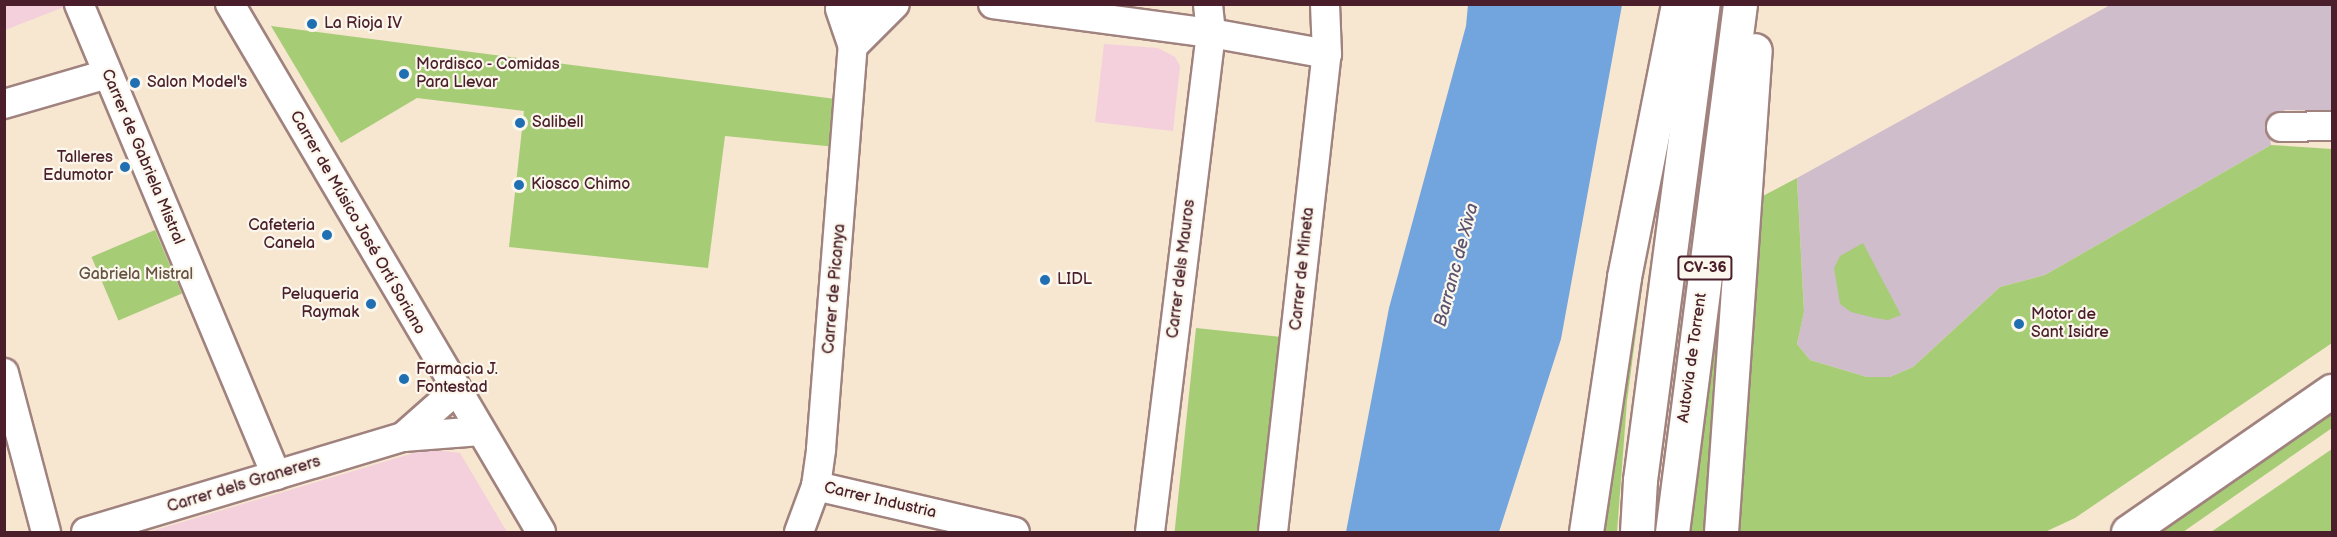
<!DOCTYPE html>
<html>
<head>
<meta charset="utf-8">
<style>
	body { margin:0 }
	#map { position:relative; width:2337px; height:537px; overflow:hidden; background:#f7e6d0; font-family:"Balsamiq Sans",sans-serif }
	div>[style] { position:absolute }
	.built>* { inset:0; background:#f4cfdc }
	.industrial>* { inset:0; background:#d0bdcc }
	.green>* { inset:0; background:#a6cc76; transform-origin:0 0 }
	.water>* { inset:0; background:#72a4dd }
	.roads { filter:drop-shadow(2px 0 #a0827e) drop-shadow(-2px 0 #a0827e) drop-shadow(0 2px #a0827e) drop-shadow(0 -2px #a0827e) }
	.minor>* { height:28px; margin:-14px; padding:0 14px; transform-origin:14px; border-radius:14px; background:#fff }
	.major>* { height:33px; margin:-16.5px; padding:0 16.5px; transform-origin:16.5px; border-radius:16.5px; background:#fff }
	.highway>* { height:33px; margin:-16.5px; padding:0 16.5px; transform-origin:16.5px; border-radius:16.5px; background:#fff }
	.dots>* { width:16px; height:16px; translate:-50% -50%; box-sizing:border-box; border:3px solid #fbf7ec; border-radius:50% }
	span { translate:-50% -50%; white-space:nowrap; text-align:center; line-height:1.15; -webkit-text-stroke:4.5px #fbf7ec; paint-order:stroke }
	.shield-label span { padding:2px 4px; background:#fbf7ec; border:2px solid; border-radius:4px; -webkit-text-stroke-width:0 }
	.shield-label { font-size:15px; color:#4a1f2b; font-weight:700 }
	.poi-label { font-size:16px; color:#4a1f2b }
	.left { translate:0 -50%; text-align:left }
	.right { translate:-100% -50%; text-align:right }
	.street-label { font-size:16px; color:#4a1f2b }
	.park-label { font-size:16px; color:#665342 }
	.water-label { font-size:18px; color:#5a5472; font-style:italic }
	.frame { position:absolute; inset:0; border:6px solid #4a1f2b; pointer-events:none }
</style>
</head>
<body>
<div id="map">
	<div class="built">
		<i style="clip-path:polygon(5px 4px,63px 4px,64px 7px,5px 30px)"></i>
		<i style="clip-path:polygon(1104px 44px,1158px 48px,1175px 57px,1180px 66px,1173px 131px,1095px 122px)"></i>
		<i style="clip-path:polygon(427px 449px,460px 453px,507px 532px,149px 532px)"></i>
	</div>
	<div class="industrial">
		<i style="clip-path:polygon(2110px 5px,2332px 5px,2332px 111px,2285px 110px,2268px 125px,2271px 145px,2045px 275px,2000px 287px,1913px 367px,1890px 377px,1867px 377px,1810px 360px,1797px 344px,1804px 312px,1797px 178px)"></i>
	</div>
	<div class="green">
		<i style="clip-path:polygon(271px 26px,851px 101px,847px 148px,725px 136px,708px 268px,509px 247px,524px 111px,417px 98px,341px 143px)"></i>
		<i style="clip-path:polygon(2271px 145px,2332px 149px,2332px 343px,2075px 518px,2045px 532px,1734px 532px,1761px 197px,1797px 178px,1804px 312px,1797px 344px,1810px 360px,1867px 377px,1890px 377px,1913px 367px,2000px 287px,2045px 275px)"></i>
		<i style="clip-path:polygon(1660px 151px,1627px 401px,1617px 532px,1598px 532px)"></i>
		<i style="clip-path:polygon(1736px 170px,1706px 532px,1690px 532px,1711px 349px)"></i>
		<i style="left:155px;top:230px;width:69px;height:69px;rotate:67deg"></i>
		<i style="clip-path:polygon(1863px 243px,1901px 315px,1888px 320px,1875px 318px,1851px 312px,1840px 304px,1834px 268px,1840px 256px)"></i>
		<i style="left:1196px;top:328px;width:85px;height:205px;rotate:6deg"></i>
		<i style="clip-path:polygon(2332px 408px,2332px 428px,2183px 532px,2155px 532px)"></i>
		<i style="clip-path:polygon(2332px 449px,2332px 532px,2211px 532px)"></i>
	</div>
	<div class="water">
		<i style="clip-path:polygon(1468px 5px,1622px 5px,1561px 339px,1499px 532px,1346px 532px,1389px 308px,1466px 26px)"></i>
	</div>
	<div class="roads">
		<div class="minor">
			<i style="left:79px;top:4px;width:511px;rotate:67.3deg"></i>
			<i style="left:230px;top:4px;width:613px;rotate:59.5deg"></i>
			<i style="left:993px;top:4px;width:220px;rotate:7.6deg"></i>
			<i style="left:1211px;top:33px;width:118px;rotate:10.3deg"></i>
			<i style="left:840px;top:9px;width:39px;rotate:71deg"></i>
			<i style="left:853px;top:46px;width:59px;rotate:-45deg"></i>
			<i style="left:4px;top:104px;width:107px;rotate:-16.2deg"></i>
			<i style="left:2281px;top:127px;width:51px;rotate:-1.1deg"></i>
			<i style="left:4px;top:373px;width:164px;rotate:75.2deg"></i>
			<i style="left:403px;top:437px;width:69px;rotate:-41.5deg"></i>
			<i style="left:816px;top:486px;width:204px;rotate:13deg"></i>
			<i style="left:86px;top:532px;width:331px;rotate:-16.7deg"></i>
			<i style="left:403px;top:437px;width:78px;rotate:-4.4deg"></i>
			<i style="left:799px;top:532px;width:49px;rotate:-69.7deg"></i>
			<i style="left:816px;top:486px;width:37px;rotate:-82deg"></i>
			<i style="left:821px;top:449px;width:404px;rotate:-85.5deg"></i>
			<i style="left:853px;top:46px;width:43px;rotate:-76.6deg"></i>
			<i style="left:1150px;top:532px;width:503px;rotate:-83.03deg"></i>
			<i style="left:1211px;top:33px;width:29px;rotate:-96deg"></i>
			<i style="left:1273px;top:532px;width:481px;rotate:-83.6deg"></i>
			<i style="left:1327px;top:54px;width:50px;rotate:-92.3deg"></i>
		</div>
		<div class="major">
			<i style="left:2128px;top:532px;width:248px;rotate:-34.7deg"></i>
		</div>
		<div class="highway">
			<i style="left:1586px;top:532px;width:258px;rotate:-81.5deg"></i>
			<i style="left:1624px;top:277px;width:278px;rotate:-78.8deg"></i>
			<i style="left:1637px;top:532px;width:52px;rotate:-86.7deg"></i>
			<i style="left:1640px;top:480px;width:480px;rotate:-82.5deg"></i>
			<i style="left:1672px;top:532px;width:532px;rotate:-82.66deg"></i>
			<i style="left:1721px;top:532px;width:483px;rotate:-86deg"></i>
		</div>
	</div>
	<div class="dots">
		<i style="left:312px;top:24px;background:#1f6fb2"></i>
		<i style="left:404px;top:74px;background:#1f6fb2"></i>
		<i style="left:135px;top:83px;background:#1f6fb2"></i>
		<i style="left:520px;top:123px;background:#1f6fb2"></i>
		<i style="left:125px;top:167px;background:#1f6fb2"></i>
		<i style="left:519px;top:185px;background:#1f6fb2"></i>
		<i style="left:327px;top:235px;background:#1f6fb2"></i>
		<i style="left:1045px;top:280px;background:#1f6fb2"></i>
		<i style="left:371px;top:304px;background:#1f6fb2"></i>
		<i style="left:2019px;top:324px;background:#1f6fb2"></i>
		<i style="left:404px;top:379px;background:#1f6fb2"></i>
	</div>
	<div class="shield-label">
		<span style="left:1705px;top:268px">CV-36</span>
	</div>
	<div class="poi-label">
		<span class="left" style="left:324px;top:24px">La Rioja IV</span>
		<span class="left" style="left:416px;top:74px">Mordisco - Comidas<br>Para Llevar</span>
		<span class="left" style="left:147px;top:83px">Salon Model's</span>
		<span class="left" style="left:532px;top:123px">Salibell</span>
		<span class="right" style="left:113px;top:167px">Talleres<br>Edumotor</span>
		<span class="left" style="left:531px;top:185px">Kiosco Chimo</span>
		<span class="right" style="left:315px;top:235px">Cafeteria<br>Canela</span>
		<span class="left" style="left:1057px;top:280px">LIDL</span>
		<span class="right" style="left:359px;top:304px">Peluqueria<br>Raymak</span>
		<span class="left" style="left:2031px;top:324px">Motor de<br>Sant Isidre</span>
		<span class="left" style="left:416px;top:379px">Farmacia J.<br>Fontestad</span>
	</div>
	<div class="street-label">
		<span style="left:142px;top:157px;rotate:67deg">Carrer de Gabriela Mistral</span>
		<span style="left:357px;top:223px;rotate:60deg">Carrer de Músico José Ortí Soriano</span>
		<span style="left:1182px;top:269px;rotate:-83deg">Carrer dels Mauros</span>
		<span style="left:1303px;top:269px;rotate:-84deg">Carrer de Mineta</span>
		<span style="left:835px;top:289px;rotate:-85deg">Carrer de Picanya</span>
		<span style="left:1693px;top:358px;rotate:-82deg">Autovia de Torrent</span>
		<span style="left:244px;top:485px;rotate:-17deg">Carrer dels Granerers</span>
		<span style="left:880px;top:501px;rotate:13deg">Carrer Industria</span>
	</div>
	<div class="park-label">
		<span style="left:136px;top:275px">Gabriela Mistral</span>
	</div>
	<div class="water-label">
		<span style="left:1457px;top:265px;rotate:-75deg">Barranc de Xiva</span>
	</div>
	<div class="frame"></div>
</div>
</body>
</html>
